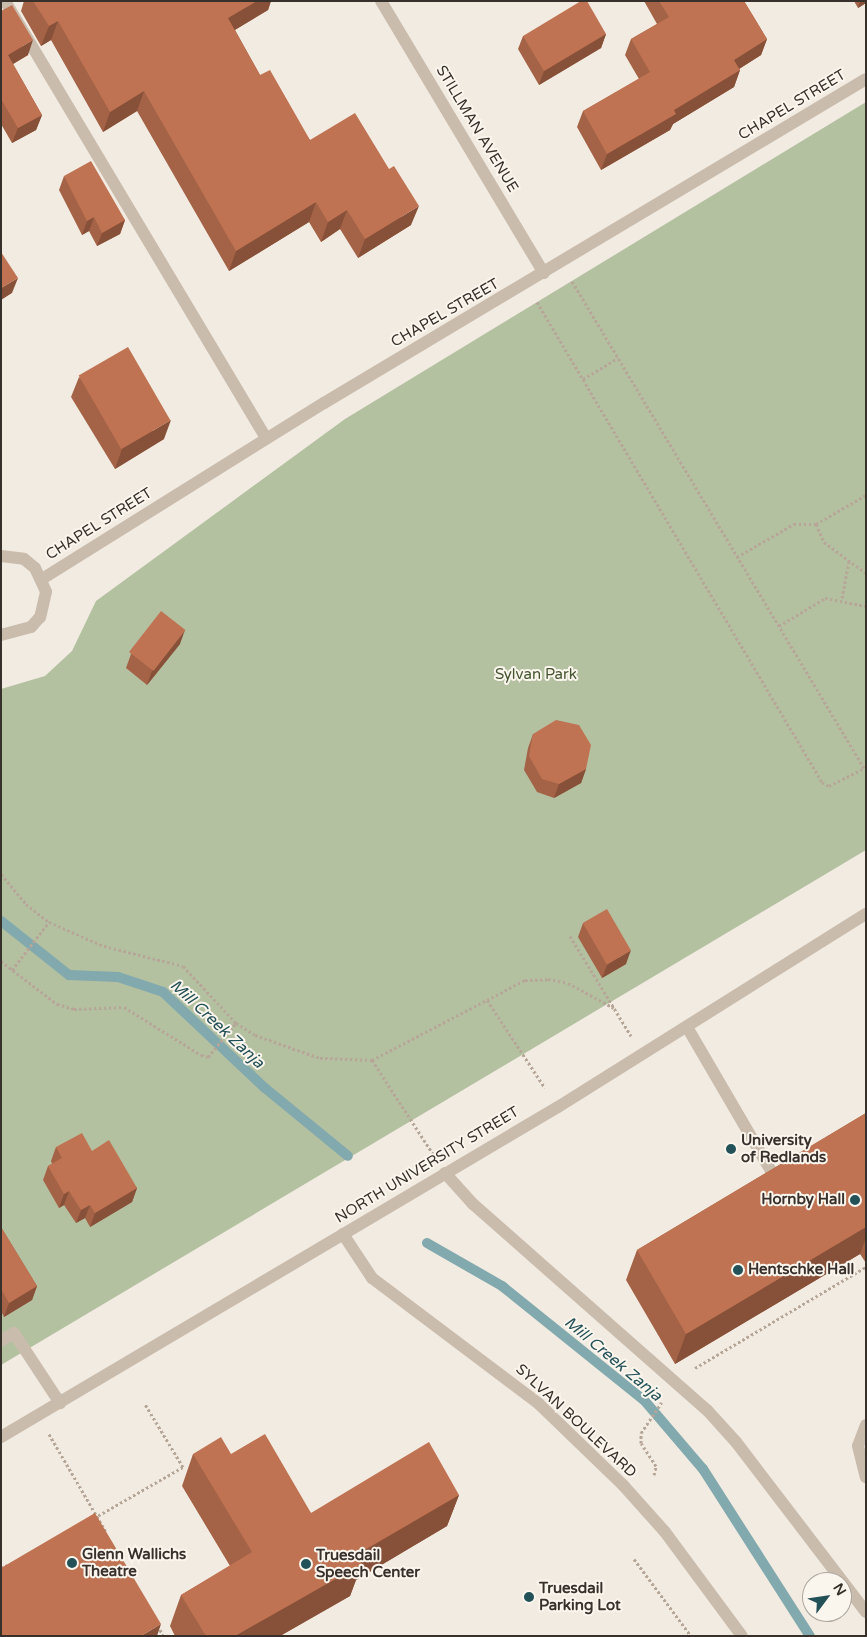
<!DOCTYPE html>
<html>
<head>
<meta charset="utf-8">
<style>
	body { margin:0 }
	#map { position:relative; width:867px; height:1637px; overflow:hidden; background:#f2ebe1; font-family:"Varela Round",sans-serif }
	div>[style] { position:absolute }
	.green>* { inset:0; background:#b4c1a1 }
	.stream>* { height:10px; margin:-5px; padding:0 5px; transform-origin:5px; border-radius:5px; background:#81a9ae }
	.path>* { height:3px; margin-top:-1.5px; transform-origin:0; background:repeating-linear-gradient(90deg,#b6a697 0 2.5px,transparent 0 5px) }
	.service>* { height:12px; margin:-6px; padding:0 6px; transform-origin:6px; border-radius:6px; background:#cabcad }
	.minor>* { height:12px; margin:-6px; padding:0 6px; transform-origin:6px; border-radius:6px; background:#cabcad }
	.tertiary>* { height:12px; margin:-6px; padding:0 6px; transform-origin:6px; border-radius:6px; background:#cabcad }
	.wall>* { inset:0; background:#a46347 }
	.shaded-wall>* { inset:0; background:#865039 }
	.building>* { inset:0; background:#bf7352; transform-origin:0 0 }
	.dots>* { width:14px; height:14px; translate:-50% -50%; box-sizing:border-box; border:2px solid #faf5ed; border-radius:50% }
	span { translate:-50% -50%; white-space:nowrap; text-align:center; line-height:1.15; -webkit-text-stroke:4px #faf5ed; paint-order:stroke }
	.street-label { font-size:15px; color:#38302b }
	.park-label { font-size:15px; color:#455530 }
	.poi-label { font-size:15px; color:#38302b; font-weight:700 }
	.left { translate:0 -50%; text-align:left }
	.right { translate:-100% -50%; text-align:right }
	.water-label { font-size:16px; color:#235158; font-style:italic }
	.frame { position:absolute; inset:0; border:2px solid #38302b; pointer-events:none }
	.north { position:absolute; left:802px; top:1572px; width:50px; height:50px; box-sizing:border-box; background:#faf5ed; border:1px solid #aca69f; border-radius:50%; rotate:59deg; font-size:14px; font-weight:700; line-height:20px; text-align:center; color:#38302b }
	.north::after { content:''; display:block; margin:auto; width:18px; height:22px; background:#235158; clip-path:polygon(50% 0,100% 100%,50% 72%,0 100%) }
</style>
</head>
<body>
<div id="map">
	<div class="green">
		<i style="clip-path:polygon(866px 102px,866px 850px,1px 1365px,1px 689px,45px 676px,72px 651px,96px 601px,345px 419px)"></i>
	</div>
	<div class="stream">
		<i style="left:1px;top:921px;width:87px;rotate:38.5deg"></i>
		<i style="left:69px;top:975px;width:49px;rotate:2.3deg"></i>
		<i style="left:118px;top:977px;width:47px;rotate:18.4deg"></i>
		<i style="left:163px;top:992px;width:140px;rotate:43.3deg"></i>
		<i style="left:265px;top:1088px;width:107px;rotate:39.3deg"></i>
		<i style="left:427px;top:1243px;width:86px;rotate:29.8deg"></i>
		<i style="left:502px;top:1286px;width:182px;rotate:38.8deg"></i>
		<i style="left:644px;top:1400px;width:91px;rotate:49.5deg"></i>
		<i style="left:703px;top:1469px;width:198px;rotate:57.4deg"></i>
	</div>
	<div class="path">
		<i style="left:537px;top:302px;width:558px;rotate:59.3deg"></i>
		<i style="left:822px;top:782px;width:8px;rotate:30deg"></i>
		<i style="left:829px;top:786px;width:39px;rotate:-27deg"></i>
		<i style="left:864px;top:768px;width:568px;rotate:-120.95deg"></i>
		<i style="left:583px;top:379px;width:41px;rotate:-31deg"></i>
		<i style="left:816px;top:524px;width:20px;rotate:66deg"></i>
		<i style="left:824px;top:542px;width:52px;rotate:36.4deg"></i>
		<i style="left:737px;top:557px;width:66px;rotate:-30.1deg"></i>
		<i style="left:794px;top:524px;width:22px"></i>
		<i style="left:816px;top:524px;width:58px;rotate:-30.1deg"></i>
		<i style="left:842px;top:598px;width:37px;rotate:-79deg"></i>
		<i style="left:779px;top:626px;width:54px;rotate:-31.3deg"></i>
		<i style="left:825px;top:598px;width:42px;rotate:11deg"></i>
		<i style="left:1px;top:874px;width:39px;rotate:50deg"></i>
		<i style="left:26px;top:904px;width:29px;rotate:38deg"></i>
		<i style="left:49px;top:922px;width:60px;rotate:23.6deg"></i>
		<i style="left:104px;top:946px;width:81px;rotate:14.2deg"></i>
		<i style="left:183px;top:966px;width:78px;rotate:47.1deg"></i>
		<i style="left:236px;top:1023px;width:22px;rotate:32deg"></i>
		<i style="left:255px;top:1035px;width:69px;rotate:19.5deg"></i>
		<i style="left:320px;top:1058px;width:52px;rotate:2.2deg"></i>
		<i style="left:372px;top:1060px;width:130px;rotate:-27.6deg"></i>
		<i style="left:487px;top:1000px;width:105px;rotate:56.6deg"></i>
		<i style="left:570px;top:936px;width:117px;rotate:58.6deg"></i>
		<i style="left:1px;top:961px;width:71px;rotate:37.5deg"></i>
		<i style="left:57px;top:1004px;width:18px;rotate:16deg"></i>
		<i style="left:74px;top:1009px;width:50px;rotate:-2.3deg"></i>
		<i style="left:124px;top:1007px;width:91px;rotate:31.9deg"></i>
		<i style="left:201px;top:1055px;width:7px;rotate:16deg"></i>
		<i style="left:208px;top:1057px;width:44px;rotate:-50.5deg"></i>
		<i style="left:12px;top:970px;width:61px;rotate:-52.4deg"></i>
		<i style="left:487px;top:1000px;width:43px;rotate:-27.8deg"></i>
		<i style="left:525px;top:980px;width:23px;rotate:-2deg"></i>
		<i style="left:548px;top:979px;width:20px;rotate:11deg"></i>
		<i style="left:568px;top:983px;width:52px;rotate:28.5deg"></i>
		<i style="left:372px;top:1060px;width:112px;rotate:57deg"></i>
		<i style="left:695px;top:1368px;width:199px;rotate:-30.6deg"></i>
		<i style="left:49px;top:1434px;width:113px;rotate:59.8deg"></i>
		<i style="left:654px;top:1475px;width:9px;rotate:-77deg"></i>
		<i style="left:656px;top:1466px;width:27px;rotate:-123deg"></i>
		<i style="left:641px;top:1443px;width:10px;rotate:-90deg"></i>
		<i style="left:641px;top:1433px;width:37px;rotate:-56deg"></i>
		<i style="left:94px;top:1518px;width:103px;rotate:-29.8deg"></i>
		<i style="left:183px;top:1467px;width:74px;rotate:-121.1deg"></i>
		<i style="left:634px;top:1559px;width:96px;rotate:53.5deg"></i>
		<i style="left:1px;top:1568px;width:13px;rotate:-23deg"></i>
		<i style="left:158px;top:1625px;width:12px;rotate:66deg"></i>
	</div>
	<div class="service">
		<i style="left:5px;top:1px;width:509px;rotate:59.15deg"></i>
		<i style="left:687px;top:1027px;width:167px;rotate:59.7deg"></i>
		<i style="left:445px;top:1173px;width:42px;rotate:47.9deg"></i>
		<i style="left:473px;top:1204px;width:312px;rotate:41.4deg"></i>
		<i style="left:707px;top:1410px;width:43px;rotate:47.8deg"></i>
		<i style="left:736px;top:1442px;width:214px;rotate:52.6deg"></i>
		<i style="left:1px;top:1341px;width:15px;rotate:-32deg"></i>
		<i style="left:14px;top:1333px;width:84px;rotate:56.7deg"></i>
		<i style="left:866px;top:1425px;width:22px;rotate:111deg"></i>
		<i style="left:858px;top:1446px;width:32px;rotate:76deg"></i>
	</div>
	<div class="minor">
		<i style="left:381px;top:1px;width:317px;rotate:59.1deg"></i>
		<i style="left:1px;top:556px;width:23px;rotate:7deg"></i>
		<i style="left:24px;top:559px;width:14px;rotate:39deg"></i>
		<i style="left:35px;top:568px;width:26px;rotate:65deg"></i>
		<i style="left:46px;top:592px;width:26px;rotate:103deg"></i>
		<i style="left:40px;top:617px;width:13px;rotate:132deg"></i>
		<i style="left:31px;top:627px;width:31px;rotate:165deg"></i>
		<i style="left:42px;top:579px;width:332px;rotate:-32deg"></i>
		<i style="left:324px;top:403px;width:631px;rotate:-30.87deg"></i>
		<i style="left:343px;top:1234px;width:53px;rotate:56.6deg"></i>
		<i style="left:372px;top:1278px;width:209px;rotate:37deg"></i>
		<i style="left:539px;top:1404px;width:117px;rotate:44deg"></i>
		<i style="left:623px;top:1485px;width:63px;rotate:48.2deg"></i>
		<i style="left:665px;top:1532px;width:129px;rotate:53.5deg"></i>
	</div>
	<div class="tertiary">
		<i style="left:1px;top:1437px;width:647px;rotate:-30.65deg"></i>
		<i style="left:558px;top:1107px;width:363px;rotate:-32.1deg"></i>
	</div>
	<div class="wall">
		<i style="clip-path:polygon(24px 1px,271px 1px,268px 10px,235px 30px,260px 75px,310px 140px,411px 225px,358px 258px,340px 229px,321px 242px,309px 222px,229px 271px,137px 111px,103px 132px,51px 40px,41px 46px,21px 11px)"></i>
		<i style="clip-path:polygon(644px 1px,744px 1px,767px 39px,761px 55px,739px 69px,740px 70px,734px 87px,673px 124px,670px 130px,601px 170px,577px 127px,583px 111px,639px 79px,625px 55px,631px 39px,657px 24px)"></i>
		<i style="clip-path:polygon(854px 1px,866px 1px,866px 3px,858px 8px)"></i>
		<i style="clip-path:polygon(1px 11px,28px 55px,13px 64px,42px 115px,36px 130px,12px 143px,1px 124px)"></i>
		<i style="clip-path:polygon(606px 34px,601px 48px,539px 85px,518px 49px,523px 36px)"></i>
		<i style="clip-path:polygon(64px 176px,125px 220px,120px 234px,97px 246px,89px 231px,82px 235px,59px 190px)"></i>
		<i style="clip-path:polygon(79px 377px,164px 439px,115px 469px,71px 397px)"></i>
		<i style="clip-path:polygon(180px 644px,147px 685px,126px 668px,131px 654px)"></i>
		<i style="clip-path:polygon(533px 734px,586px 769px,581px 783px,554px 798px,537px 792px,524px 770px,528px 748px)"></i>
		<i style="clip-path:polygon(583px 923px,626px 964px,602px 978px,578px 937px)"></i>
		<i style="clip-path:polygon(866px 1113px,866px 1263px,860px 1254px,675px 1364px,626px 1280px,637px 1250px)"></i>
		<i style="clip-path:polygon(56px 1147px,92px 1151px,137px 1188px,132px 1202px,90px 1227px,85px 1218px,76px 1223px,64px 1205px,59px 1208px,43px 1180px,48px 1166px,52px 1164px,51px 1161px)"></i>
		<i style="clip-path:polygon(1px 1227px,37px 1286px,32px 1300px,4px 1317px,1px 1311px)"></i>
		<i style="clip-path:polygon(193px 1454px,231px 1454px,311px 1513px,459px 1495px,447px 1526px,356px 1580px,350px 1596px,280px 1636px,175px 1636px,170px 1626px,181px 1595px,230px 1566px,182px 1486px)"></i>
	</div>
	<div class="shaded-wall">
		<i style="clip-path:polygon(257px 1px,271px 1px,268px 10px,221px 38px,228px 18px)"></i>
		<i style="clip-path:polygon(860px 1px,866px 1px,866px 3px,858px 8px)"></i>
		<i style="clip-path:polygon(58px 21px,51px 40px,41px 46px,49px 26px)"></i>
		<i style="clip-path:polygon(606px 34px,601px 48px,539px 85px,544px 71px)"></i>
		<i style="clip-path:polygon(767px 39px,761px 55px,728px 76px,734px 60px)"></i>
		<i style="clip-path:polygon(33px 40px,28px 55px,3px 70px,8px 55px)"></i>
		<i style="clip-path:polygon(740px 70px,734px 87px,673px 124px,670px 130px,601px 170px,607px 154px,674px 110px)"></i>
		<i style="clip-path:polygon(144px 91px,137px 111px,103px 132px,110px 112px)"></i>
		<i style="clip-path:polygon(42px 115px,36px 130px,12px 143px,18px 128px)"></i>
		<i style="clip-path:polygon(316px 202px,309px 222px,229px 271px,236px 251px)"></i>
		<i style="clip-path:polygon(419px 206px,411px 225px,358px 258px,365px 239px)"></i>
		<i style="clip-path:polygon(347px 210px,340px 229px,321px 242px,328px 222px)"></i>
		<i style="clip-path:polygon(94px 217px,89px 231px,82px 235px,87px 221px)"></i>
		<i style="clip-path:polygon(125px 220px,120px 234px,97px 246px,102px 233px)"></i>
		<i style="clip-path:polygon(18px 278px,12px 293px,1px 300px,1px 288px)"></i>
		<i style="clip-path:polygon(171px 420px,164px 439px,115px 469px,122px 449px)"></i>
		<i style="clip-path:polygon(185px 630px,180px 644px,147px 685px,152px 671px)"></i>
		<i style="clip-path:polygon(586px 769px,581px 783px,554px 798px,559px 784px)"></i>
		<i style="clip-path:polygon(631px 950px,626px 964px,602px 978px,607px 965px)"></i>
		<i style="clip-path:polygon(137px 1188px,132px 1202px,90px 1227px,95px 1213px)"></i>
		<i style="clip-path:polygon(69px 1191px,64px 1205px,59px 1208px,64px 1194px)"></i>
		<i style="clip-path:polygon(90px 1205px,85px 1218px,76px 1223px,81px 1210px)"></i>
		<i style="clip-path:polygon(866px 1227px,866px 1238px,860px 1254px,675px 1364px,686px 1334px)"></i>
		<i style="clip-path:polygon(37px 1286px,32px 1300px,4px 1317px,9px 1303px)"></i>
		<i style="clip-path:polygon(459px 1495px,447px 1526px,356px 1580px,350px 1596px,280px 1636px,235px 1636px,356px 1555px)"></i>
		<i style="clip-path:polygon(161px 1624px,157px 1636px,141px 1636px)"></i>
	</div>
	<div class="building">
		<i style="clip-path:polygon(33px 1px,257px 1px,228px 18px,260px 75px,270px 70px,310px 140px,355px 113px,389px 169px,394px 166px,419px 206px,365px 239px,347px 210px,328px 222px,316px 202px,236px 251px,144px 91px,110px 112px,58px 21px,49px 26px)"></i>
		<i style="clip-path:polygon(581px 1px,587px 1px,606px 34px,544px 71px,523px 36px)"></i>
		<i style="clip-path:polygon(659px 1px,744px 1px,767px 39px,734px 60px,740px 70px,674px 110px,676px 114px,607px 154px,583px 111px,650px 72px,631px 39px,669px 17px)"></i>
		<i style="clip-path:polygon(12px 5px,33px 40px,8px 55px,42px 115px,18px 128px,1px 99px,1px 11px)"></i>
		<i style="clip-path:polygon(91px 161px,125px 220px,102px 233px,94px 217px,87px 221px,64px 176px)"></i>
		<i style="clip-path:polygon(1px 252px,18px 278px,1px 288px)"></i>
		<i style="left:128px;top:347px;width:85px;height:57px;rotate:60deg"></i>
		<i style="left:161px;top:611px;width:31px;height:52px;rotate:38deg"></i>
		<i style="clip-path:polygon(556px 720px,579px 725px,591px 745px,586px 769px,559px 784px,542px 779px,529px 756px,533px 734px)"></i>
		<i style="left:607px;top:909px;width:48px;height:28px;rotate:60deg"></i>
		<i style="clip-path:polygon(866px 1113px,866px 1227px,686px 1334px,637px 1250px)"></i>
		<i style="clip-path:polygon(82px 1133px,92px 1151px,109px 1140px,137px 1188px,95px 1213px,90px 1205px,81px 1210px,69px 1191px,64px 1194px,48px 1166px,62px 1158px,56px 1147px)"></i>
		<i style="clip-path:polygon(1px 1227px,37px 1286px,9px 1303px,1px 1289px)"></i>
		<i style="clip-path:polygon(265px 1434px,311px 1513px,429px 1442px,459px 1495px,356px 1555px,362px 1564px,235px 1636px,206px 1636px,181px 1595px,252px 1552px,193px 1454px,221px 1437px,231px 1454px)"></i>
		<i style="clip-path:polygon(95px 1513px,161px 1624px,141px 1636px,1px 1636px,1px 1568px)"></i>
	</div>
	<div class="dots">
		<i style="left:731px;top:1149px;background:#235158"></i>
		<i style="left:855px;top:1200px;background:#235158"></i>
		<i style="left:738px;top:1270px;background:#235158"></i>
		<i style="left:72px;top:1563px;background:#235158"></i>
		<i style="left:306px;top:1564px;background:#235158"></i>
		<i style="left:529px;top:1597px;background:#235158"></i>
	</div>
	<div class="street-label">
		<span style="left:792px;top:105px;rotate:-31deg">CHAPEL STREET</span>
		<span style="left:477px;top:129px;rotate:59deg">STILLMAN AVENUE</span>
		<span style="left:445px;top:313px;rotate:-30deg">CHAPEL STREET</span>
		<span style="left:99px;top:524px;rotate:-32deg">CHAPEL STREET</span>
		<span style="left:427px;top:1165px;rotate:-31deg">NORTH UNIVERSITY STREET</span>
		<span style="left:576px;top:1421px;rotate:43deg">SYLVAN BOULEVARD</span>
	</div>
	<div class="park-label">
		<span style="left:536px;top:675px">Sylvan Park</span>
	</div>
	<div class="poi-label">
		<span class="left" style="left:741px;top:1149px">University<br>of Redlands</span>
		<span class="right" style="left:845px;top:1200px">Hornby Hall</span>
		<span class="left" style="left:748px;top:1270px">Hentschke Hall</span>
		<span class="left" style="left:82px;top:1563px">Glenn Wallichs<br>Theatre</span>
		<span class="left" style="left:316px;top:1564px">Truesdail<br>Speech Center</span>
		<span class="left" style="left:539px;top:1597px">Truesdail<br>Parking Lot</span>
	</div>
	<div class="water-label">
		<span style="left:217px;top:1024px;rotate:43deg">Mill Creek Zanja</span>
		<span style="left:613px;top:1359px;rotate:40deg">Mill Creek Zanja</span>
	</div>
	<div class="frame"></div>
	<div class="north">N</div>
</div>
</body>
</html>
